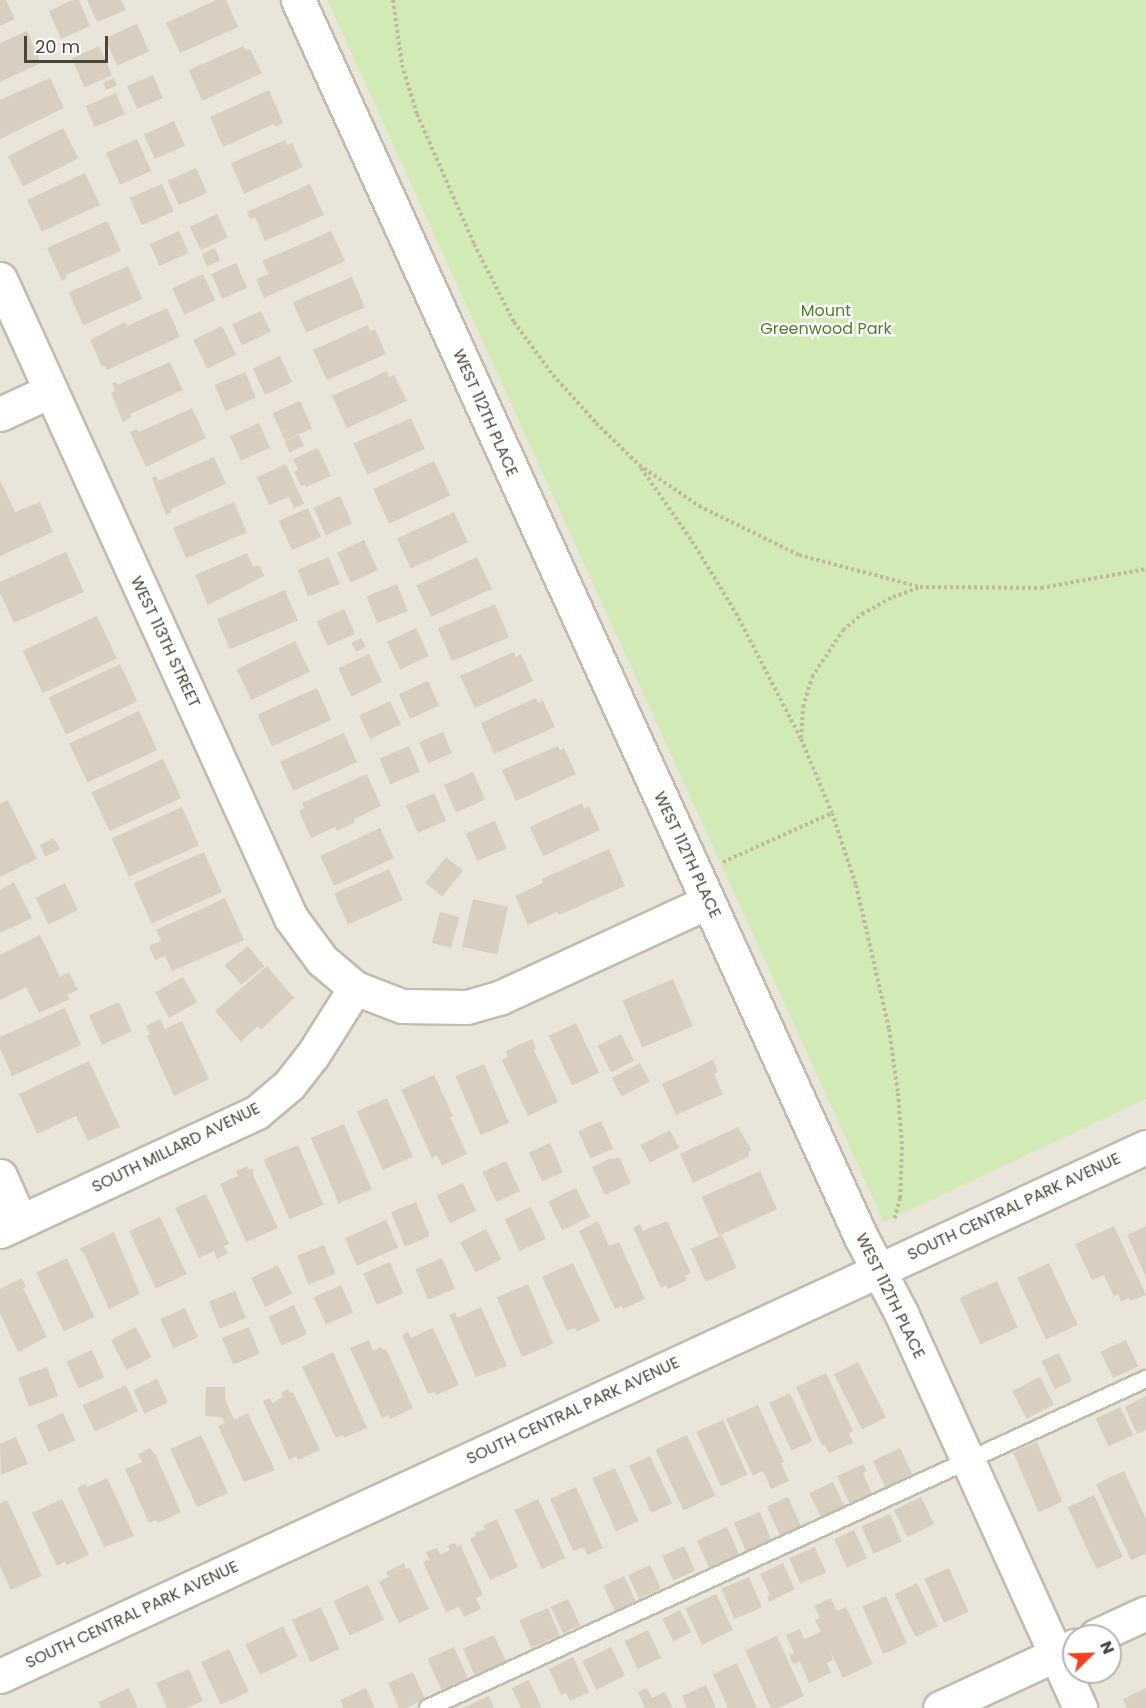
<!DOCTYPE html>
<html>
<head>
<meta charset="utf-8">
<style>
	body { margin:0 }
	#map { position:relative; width:1146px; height:1708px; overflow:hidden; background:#f6f3ec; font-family:Poppins,sans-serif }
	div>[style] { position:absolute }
	.residential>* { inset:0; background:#eae5da }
	.green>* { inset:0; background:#d2eab5 }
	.building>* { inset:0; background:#d8cfc1; transform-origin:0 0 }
	.path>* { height:4px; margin-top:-2px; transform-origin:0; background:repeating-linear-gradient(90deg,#c4b79f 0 3px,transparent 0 6px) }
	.roads { filter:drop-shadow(2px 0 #c2bbae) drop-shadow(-2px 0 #c2bbae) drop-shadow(0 2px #c2bbae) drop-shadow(0 -2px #c2bbae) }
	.lane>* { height:16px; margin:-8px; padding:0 8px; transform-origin:8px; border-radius:8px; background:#fff }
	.street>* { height:33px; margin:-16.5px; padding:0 16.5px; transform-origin:16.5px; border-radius:16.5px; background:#fff }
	span { translate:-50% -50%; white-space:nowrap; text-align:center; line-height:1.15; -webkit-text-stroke:4.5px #fff; paint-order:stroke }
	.park-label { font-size:16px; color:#4a7f2a }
	.street-label { font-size:16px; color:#4b4439 }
	.north { position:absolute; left:1062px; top:1624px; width:60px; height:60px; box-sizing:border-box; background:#fff; border:2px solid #b7b4b0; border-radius:50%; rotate:67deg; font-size:16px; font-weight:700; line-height:24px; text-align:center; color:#4b4439 }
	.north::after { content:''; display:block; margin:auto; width:21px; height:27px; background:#fc3f1d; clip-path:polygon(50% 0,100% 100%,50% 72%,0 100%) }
	.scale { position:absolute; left:24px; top:36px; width:84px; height:27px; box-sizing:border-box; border:3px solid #4b4439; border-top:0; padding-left:8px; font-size:18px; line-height:21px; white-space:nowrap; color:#4b4439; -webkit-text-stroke:4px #fff; paint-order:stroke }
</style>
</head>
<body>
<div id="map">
	<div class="residential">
		<i style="clip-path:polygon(evenodd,0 0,327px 0,884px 1221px,1146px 1099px,1146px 1708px,0 1708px,0 0,1074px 1636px,1110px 1636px,1110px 1672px,1074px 1672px,1074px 1636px)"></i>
	</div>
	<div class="green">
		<i style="clip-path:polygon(327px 0,1146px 0,1146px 1099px,884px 1222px)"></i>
	</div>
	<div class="building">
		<i style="clip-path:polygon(0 0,6px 0,15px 19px,0 26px)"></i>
		<i style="clip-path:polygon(73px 0,79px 0,90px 26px,61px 39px,49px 11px)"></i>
		<i style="clip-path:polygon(87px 0,121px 0,126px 10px,97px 22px)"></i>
		<i style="clip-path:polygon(216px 0,226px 0,238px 27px,180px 53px,166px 23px)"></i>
		<i style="left:137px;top:24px;width:30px;height:35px;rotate:66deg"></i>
		<i style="clip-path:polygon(27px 31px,41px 63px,0 82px,0 43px)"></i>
		<i style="left:99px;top:46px;width:32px;height:30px;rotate:66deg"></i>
		<i style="clip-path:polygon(243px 46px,246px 50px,250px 49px,262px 73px,202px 101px,189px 70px)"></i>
		<i style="left:153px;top:75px;width:25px;height:28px;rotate:67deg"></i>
		<i style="clip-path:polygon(50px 78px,64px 108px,0 139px,0 100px)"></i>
		<i style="left:114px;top:78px;width:8px;height:12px;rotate:67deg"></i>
		<i style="clip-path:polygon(269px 90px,283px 123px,276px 127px,274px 124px,223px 147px,210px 117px)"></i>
		<i style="left:116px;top:93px;width:23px;height:33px;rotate:67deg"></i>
		<i style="left:174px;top:121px;width:27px;height:33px;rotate:66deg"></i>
		<i style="left:63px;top:128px;width:34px;height:62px;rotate:63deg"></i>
		<i style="left:137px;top:139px;width:35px;height:34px;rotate:66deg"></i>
		<i style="clip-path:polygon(285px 140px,287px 145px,292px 143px,303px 167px,244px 194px,231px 163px)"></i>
		<i style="left:196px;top:168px;width:27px;height:31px;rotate:66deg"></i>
		<i style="left:85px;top:173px;width:35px;height:64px;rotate:65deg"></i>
		<i style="left:162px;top:184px;width:30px;height:35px;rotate:67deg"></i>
		<i style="clip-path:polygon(310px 184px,324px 215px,265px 241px,255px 217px,250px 219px,247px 212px)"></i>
		<i style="left:217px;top:214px;width:26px;height:30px;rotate:65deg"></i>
		<i style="clip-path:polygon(107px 221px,121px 251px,66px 275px,67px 278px,62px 281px,47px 248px)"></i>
		<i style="left:179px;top:231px;width:24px;height:32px;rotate:66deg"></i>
		<i style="clip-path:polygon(331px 231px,345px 261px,264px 298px,256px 279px,269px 274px,262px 261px)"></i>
		<i style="clip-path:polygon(215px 248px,220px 260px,207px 267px,202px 254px)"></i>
		<i style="left:236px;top:263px;width:27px;height:27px;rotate:66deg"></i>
		<i style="left:128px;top:266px;width:36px;height:65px;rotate:66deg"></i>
		<i style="left:203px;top:274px;width:29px;height:34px;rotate:65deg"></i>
		<i style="left:352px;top:277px;width:33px;height:64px;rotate:67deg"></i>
		<i style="clip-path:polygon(167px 308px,180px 337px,107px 370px,105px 366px,102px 367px,90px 340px,125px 322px,127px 326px)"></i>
		<i style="left:261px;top:311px;width:23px;height:32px;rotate:65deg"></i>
		<i style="clip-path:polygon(368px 325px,370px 331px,375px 329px,386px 354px,327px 380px,313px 350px)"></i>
		<i style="left:222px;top:326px;width:32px;height:32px;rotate:64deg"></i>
		<i style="left:280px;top:356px;width:29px;height:30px;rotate:65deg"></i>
		<i style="clip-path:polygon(170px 362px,183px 390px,130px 414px,131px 417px,123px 422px,111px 393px,115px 391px,112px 383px,116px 382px,117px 385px)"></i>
		<i style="clip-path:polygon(387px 371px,389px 377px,394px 375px,407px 401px,347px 428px,332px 396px)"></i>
		<i style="left:245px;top:372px;width:28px;height:33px;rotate:67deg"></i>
		<i style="left:300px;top:401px;width:30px;height:30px;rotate:66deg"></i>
		<i style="clip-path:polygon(192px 408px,206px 438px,146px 467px,130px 432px,137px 429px,139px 432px)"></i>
		<i style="left:411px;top:418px;width:34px;height:63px;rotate:66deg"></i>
		<i style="left:259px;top:423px;width:27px;height:32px;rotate:66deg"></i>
		<i style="left:299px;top:435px;width:12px;height:16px;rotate:66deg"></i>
		<i style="clip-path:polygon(318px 448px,331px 476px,306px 487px,305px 485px,301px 486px,294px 472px,298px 470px,293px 459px)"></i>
		<i style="clip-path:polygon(214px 457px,226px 484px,171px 509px,172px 512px,166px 515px,152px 478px,156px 476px,158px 481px)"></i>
		<i style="left:434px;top:461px;width:38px;height:67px;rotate:65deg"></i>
		<i style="clip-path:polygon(286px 464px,304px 504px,294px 508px,289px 497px,269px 505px,257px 477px)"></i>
		<i style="clip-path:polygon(0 480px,15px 512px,40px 502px,53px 532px,0 556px)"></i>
		<i style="left:340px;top:496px;width:30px;height:29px;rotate:66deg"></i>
		<i style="left:234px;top:502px;width:33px;height:66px;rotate:67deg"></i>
		<i style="left:308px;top:508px;width:32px;height:32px;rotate:66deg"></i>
		<i style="left:454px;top:512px;width:33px;height:63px;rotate:65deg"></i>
		<i style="left:364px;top:540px;width:33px;height:30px;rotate:65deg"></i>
		<i style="clip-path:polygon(66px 552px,84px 592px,14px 623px,0 593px,0 582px)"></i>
		<i style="clip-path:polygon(247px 553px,253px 567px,259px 565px,264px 576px,208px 605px,195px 575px)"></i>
		<i style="left:329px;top:557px;width:29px;height:34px;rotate:68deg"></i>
		<i style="left:477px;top:557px;width:35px;height:67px;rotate:65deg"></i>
		<i style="left:397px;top:584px;width:29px;height:33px;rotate:68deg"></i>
		<i style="left:285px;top:590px;width:33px;height:74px;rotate:67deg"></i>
		<i style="left:495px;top:604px;width:36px;height:62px;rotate:67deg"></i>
		<i style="left:344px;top:609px;width:27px;height:30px;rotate:66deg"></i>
		<i style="left:97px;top:616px;width:47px;height:82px;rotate:65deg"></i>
		<i style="left:416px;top:628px;width:31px;height:32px;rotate:65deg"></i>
		<i style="left:361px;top:638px;width:10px;height:11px;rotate:61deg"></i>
		<i style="left:295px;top:641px;width:34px;height:65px;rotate:64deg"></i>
		<i style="clip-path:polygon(514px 652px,516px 657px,521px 654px,533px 681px,475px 708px,460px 676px)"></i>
		<i style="left:369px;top:654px;width:31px;height:34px;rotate:65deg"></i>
		<i style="left:120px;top:664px;width:41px;height:79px;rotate:65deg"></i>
		<i style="left:428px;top:681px;width:27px;height:32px;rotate:66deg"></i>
		<i style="left:317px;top:688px;width:35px;height:65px;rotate:66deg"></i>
		<i style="clip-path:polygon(536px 698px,538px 703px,543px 701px,555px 727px,494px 754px,481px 723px)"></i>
		<i style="left:390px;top:701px;width:26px;height:34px;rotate:65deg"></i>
		<i style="left:139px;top:711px;width:43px;height:77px;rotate:65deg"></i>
		<i style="left:443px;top:732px;width:23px;height:26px;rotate:67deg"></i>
		<i style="left:344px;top:733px;width:32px;height:70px;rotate:66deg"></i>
		<i style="left:409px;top:746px;width:28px;height:32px;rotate:67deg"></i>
		<i style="clip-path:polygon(558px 746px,560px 750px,564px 748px,576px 774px,516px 801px,502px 770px)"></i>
		<i style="left:163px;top:759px;width:43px;height:79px;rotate:65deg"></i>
		<i style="left:473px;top:772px;width:30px;height:32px;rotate:66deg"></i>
		<i style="clip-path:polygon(367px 774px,381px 806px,354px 819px,355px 822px,337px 831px,335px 827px,311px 838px,299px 811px,304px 808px,302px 803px)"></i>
		<i style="left:434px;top:793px;width:30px;height:31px;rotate:66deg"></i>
		<i style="clip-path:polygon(8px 800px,37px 859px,0 877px,0 804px)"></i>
		<i style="clip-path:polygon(582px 803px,584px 809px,589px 806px,600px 830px,543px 856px,530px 827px)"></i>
		<i style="left:182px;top:807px;width:42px;height:77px;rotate:66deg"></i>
		<i style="left:495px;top:821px;width:30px;height:32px;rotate:67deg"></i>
		<i style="left:380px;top:828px;width:33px;height:66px;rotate:65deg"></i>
		<i style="left:54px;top:838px;width:13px;height:16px;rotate:63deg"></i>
		<i style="clip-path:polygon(609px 849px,625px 886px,559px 915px,557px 912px,528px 925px,515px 896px,543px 883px,542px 879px)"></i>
		<i style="left:204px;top:852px;width:44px;height:77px;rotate:66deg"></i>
		<i style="left:446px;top:857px;width:22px;height:33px;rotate:39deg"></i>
		<i style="left:389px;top:869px;width:34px;height:60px;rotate:66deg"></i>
		<i style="clip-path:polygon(14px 882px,32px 918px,0 933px,0 890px)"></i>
		<i style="left:65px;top:883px;width:30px;height:33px;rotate:64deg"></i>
		<i style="clip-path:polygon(225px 898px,244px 940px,172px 971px,165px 956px,155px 960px,149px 946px,161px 941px,156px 930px)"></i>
		<i style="left:473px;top:899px;width:36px;height:49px;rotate:13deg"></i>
		<i style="left:440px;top:912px;width:20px;height:32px;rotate:15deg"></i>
		<i style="clip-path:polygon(40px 935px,60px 977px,69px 972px,78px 990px,67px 995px,70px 999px,39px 1013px,26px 987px,0 1000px,0 955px)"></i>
		<i style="left:248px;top:946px;width:26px;height:30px;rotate:51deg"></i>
		<i style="clip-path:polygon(267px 966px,294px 998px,261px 1030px,258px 1026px,241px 1042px,215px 1011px)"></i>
		<i style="left:183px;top:977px;width:29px;height:32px;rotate:61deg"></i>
		<i style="left:673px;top:979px;width:51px;height:55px;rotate:67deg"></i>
		<i style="left:119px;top:1002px;width:32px;height:33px;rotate:66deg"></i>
		<i style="clip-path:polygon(65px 1008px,81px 1045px,12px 1076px,0 1048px,0 1037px)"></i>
		<i style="clip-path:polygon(160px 1019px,165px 1029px,182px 1021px,209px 1079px,174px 1096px,147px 1036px,150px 1034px,146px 1026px)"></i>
		<i style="left:576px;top:1023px;width:55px;height:30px;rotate:65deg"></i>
		<i style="left:621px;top:1034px;width:30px;height:26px;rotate:64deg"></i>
		<i style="clip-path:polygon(532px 1039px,536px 1049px,534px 1050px,558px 1102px,528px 1116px,502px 1060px,508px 1057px,506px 1051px)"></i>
		<i style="clip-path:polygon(713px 1060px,718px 1072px,714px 1074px,723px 1094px,676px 1115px,662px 1084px)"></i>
		<i style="clip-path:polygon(89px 1061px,120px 1127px,88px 1141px,76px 1116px,37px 1134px,19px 1094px)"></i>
		<i style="left:640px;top:1063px;width:21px;height:32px;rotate:62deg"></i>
		<i style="left:484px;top:1064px;width:64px;height:31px;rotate:67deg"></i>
		<i style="clip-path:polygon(434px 1075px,453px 1116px,450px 1117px,467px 1154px,442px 1166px,437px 1155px,432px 1158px,401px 1090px)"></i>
		<i style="left:387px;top:1098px;width:64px;height:33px;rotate:66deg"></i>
		<i style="left:601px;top:1121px;width:30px;height:25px;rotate:66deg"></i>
		<i style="left:344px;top:1124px;width:71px;height:36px;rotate:67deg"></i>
		<i style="clip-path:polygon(738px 1127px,752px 1151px,748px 1152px,750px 1156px,693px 1183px,680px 1154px)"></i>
		<i style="left:670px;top:1130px;width:20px;height:33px;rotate:63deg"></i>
		<i style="left:550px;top:1143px;width:32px;height:23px;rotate:66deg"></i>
		<i style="left:298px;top:1145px;width:65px;height:37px;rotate:67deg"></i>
		<i style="clip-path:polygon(619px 1157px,631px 1183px,605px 1195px,592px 1167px,611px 1158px,613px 1160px)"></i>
		<i style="left:506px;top:1161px;width:33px;height:26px;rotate:65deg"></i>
		<i style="clip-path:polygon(247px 1166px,250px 1170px,253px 1168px,253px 1175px,278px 1228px,246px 1242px,220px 1184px,238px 1176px,236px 1171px)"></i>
		<i style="left:760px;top:1171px;width:42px;height:64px;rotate:66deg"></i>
		<i style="left:463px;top:1183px;width:31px;height:29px;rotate:65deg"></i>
		<i style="left:576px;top:1188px;width:32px;height:31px;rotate:64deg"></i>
		<i style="clip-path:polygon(206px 1194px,229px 1244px,224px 1246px,228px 1253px,217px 1259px,214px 1251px,199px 1258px,175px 1208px)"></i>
		<i style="left:416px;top:1202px;width:37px;height:27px;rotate:68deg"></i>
		<i style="left:531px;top:1207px;width:35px;height:29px;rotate:65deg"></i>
		<i style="left:160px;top:1217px;width:63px;height:34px;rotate:65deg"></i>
		<i style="left:386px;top:1220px;width:30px;height:45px;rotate:66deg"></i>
		<i style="clip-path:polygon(598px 1221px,609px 1246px,619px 1242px,645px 1299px,623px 1309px,622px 1306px,615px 1309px,579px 1231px)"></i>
		<i style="clip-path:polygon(667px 1221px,691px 1273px,685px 1276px,687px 1280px,668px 1289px,666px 1285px,661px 1288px,633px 1228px,640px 1224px,643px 1231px)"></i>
		<i style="clip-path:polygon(1114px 1226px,1146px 1295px,1130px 1301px,1129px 1298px,1121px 1302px,1118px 1294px,1114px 1297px,1104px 1275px,1092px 1280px,1075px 1244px)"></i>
		<i style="clip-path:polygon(1146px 1226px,1146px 1277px,1127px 1235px)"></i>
		<i style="left:486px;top:1229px;width:34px;height:29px;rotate:63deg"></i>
		<i style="clip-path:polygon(114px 1232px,140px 1294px,109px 1309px,84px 1253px,79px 1249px)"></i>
		<i style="left:722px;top:1235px;width:36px;height:34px;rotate:66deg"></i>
		<i style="left:324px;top:1245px;width:31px;height:29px;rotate:68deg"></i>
		<i style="left:67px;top:1258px;width:65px;height:34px;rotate:65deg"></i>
		<i style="left:442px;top:1258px;width:33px;height:29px;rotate:67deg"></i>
		<i style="left:390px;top:1262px;width:34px;height:29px;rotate:67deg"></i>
		<i style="clip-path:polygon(573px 1263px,600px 1321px,577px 1332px,575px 1328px,567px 1331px,542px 1277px)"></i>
		<i style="left:1049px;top:1263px;width:68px;height:35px;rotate:65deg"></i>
		<i style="left:278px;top:1265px;width:32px;height:30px;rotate:64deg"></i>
		<i style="clip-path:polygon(22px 1278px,26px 1287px,23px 1288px,47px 1337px,18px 1352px,0 1314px,0 1289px)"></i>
		<i style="left:997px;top:1281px;width:51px;height:41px;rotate:66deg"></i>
		<i style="left:528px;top:1284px;width:65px;height:34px;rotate:67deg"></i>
		<i style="left:341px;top:1285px;width:30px;height:30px;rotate:66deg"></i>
		<i style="left:235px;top:1291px;width:29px;height:28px;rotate:68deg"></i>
		<i style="left:294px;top:1305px;width:32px;height:28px;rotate:66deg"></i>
		<i style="clip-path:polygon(481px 1307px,507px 1366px,476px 1377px,449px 1315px,455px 1312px,457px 1318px)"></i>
		<i style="left:185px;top:1308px;width:32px;height:27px;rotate:66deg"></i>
		<i style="left:136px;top:1327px;width:34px;height:28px;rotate:63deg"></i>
		<i style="left:249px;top:1327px;width:29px;height:29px;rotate:68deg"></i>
		<i style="clip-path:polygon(433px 1328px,459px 1385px,436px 1395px,435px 1392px,428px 1394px,402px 1335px,408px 1332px,411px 1338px)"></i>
		<i style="clip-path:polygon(369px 1340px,373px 1351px,381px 1347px,382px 1350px,386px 1349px,413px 1408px,390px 1419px,389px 1415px,382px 1418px,350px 1348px)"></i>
		<i style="left:1126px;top:1340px;width:29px;height:28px;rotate:65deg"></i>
		<i style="left:92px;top:1350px;width:30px;height:28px;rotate:66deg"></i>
		<i style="clip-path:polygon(333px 1352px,367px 1428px,344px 1438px,343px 1435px,336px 1438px,302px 1367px)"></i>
		<i style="left:1059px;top:1353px;width:31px;height:19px;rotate:65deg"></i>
		<i style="left:858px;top:1362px;width:62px;height:27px;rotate:63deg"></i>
		<i style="left:47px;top:1367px;width:31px;height:31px;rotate:69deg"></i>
		<i style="clip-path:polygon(826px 1373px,853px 1431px,849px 1433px,853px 1443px,829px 1453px,825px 1445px,822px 1446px,796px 1387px)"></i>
		<i style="left:1040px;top:1377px;width:31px;height:31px;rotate:63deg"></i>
		<i style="left:157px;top:1379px;width:26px;height:26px;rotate:65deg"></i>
		<i style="left:126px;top:1385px;width:29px;height:48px;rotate:65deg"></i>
		<i style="clip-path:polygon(206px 1387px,225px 1387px,225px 1399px,234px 1420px,248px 1413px,275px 1470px,244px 1482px,218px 1426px,225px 1423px,222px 1417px,205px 1416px)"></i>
		<i style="clip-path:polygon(288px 1389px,290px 1393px,293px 1392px,320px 1450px,298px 1460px,296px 1456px,289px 1460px,263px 1401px,270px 1398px,272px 1403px,283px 1397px,281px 1393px)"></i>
		<i style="left:790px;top:1393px;width:53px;height:23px;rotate:65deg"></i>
		<i style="clip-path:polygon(1146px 1396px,1146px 1430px,1137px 1434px,1125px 1407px)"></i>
		<i style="clip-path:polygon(758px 1405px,784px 1462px,781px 1463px,789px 1481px,771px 1489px,763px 1471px,753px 1476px,726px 1419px)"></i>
		<i style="left:1120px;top:1407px;width:31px;height:27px;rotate:65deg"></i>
		<i style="left:63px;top:1413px;width:30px;height:29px;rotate:66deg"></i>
		<i style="left:723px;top:1420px;width:60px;height:29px;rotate:66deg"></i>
		<i style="left:201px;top:1435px;width:64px;height:34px;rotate:65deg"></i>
		<i style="left:687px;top:1435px;width:67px;height:35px;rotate:65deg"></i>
		<i style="clip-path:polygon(16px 1437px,28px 1464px,1px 1475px,0 1444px)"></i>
		<i style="left:1037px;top:1442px;width:65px;height:26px;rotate:67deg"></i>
		<i style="clip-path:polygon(150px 1448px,155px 1454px,181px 1512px,158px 1523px,156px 1520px,149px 1523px,125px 1469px,142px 1462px,138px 1454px)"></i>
		<i style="left:900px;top:1448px;width:29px;height:30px;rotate:65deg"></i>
		<i style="left:650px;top:1456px;width:52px;height:23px;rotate:65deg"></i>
		<i style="clip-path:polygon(863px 1464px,867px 1471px,863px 1473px,872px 1494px,850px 1505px,837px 1476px)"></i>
		<i style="left:615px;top:1468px;width:58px;height:25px;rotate:66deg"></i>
		<i style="clip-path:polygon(1124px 1471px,1146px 1519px,1146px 1554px,1131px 1560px,1096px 1484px)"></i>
		<i style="clip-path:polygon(107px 1478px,134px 1536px,104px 1547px,77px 1488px,85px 1484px,87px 1487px)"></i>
		<i style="left:833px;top:1482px;width:29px;height:26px;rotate:65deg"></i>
		<i style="clip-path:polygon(576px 1487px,603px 1548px,588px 1555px,583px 1547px,573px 1551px,550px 1499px)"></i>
		<i style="left:1094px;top:1495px;width:68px;height:29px;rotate:65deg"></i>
		<i style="left:788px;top:1497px;width:35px;height:23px;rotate:66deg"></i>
		<i style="left:921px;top:1497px;width:30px;height:30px;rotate:64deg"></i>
		<i style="clip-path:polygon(62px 1499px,89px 1555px,67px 1565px,65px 1562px,57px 1566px,32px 1513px)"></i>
		<i style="left:538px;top:1499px;width:65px;height:26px;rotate:65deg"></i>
		<i style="clip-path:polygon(7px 1500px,42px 1576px,11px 1590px,0 1566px,0 1503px)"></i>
		<i style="left:760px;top:1512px;width:31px;height:28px;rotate:68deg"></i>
		<i style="left:890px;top:1514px;width:30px;height:31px;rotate:67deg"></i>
		<i style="clip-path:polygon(497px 1519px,518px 1567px,490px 1580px,470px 1539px,476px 1536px,475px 1533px,485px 1529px,483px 1525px)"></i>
		<i style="left:727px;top:1527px;width:32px;height:33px;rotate:66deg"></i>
		<i style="left:854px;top:1530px;width:31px;height:22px;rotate:65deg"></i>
		<i style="clip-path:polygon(455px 1543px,457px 1547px,460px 1544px,483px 1595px,476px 1598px,481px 1609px,464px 1617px,459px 1607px,446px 1612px,423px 1562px,429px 1559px,426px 1552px,437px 1548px,440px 1555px,450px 1550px,447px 1546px)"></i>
		<i style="left:684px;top:1546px;width:27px;height:24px;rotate:66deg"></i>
		<i style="left:815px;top:1547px;width:28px;height:28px;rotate:67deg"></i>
		<i style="clip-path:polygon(404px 1563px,406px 1569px,410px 1568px,429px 1609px,399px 1623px,379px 1582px,388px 1577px,386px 1572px)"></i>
		<i style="clip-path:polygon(783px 1563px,795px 1589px,769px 1602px,767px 1596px,770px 1595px,760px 1574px)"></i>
		<i style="left:650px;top:1565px;width:26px;height:24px;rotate:65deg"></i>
		<i style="left:949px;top:1568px;width:48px;height:27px;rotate:66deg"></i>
		<i style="left:624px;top:1576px;width:29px;height:23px;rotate:65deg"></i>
		<i style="left:749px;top:1577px;width:33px;height:30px;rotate:67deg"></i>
		<i style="left:917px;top:1583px;width:48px;height:25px;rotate:64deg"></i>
		<i style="left:368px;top:1585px;width:38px;height:38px;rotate:65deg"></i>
		<i style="left:716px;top:1594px;width:40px;height:34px;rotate:65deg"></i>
		<i style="left:886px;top:1596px;width:52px;height:26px;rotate:66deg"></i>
		<i style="clip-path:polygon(831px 1598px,837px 1611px,846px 1607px,873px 1664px,843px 1678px,829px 1649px,833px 1660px,827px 1663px,831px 1673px,809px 1683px,800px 1662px,793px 1664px,789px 1655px,794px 1653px,786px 1635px,800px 1629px,804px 1639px,821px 1632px,815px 1620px,820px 1618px,814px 1606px)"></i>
		<i style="left:568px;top:1599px;width:29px;height:19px;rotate:65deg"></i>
		<i style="left:321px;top:1607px;width:46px;height:32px;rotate:66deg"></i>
		<i style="left:548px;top:1608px;width:30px;height:31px;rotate:67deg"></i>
		<i style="left:680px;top:1610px;width:25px;height:20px;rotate:63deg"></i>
		<i style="left:283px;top:1626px;width:34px;height:42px;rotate:64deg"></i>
		<i style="left:648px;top:1630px;width:31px;height:26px;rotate:65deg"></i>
		<i style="left:494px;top:1635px;width:32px;height:34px;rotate:66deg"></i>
		<i style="clip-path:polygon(777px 1636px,804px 1696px,778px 1708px,771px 1708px,745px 1650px)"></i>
		<i style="left:454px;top:1647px;width:34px;height:29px;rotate:66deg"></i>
		<i style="left:611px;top:1647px;width:32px;height:32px;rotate:64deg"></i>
		<i style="left:229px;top:1649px;width:47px;height:31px;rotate:65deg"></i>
		<i style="clip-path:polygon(573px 1657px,589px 1692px,570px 1701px,566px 1693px,561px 1695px,549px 1669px)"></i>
		<i style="clip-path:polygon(737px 1663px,757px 1708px,728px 1708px,713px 1674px)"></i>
		<i style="clip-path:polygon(189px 1669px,203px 1701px,187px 1708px,167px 1708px,156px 1683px)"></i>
		<i style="clip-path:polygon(413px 1672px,425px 1699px,406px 1708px,399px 1708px,388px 1683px)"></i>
		<i style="clip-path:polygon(529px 1680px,542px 1708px,521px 1708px,512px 1688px)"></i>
		<i style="clip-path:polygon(706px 1685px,716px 1708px,687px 1708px,682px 1696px)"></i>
		<i style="clip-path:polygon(129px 1688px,138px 1708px,101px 1708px,99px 1702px)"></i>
		<i style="clip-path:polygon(366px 1688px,375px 1708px,344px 1708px,340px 1700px)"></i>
		<i style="clip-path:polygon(647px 1688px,652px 1698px,665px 1692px,673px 1708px,645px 1708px,638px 1692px)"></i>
		<i style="clip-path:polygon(1146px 1688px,1146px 1708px,1127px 1708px,1123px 1699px)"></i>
		<i style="clip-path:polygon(489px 1696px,494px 1708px,463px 1708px)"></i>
	</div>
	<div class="path">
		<i style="left:393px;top:0;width:66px;rotate:82.1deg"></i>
		<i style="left:402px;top:65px;width:51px;rotate:73deg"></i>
		<i style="left:417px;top:114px;width:142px;rotate:66.3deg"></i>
		<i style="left:474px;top:244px;width:88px;rotate:62.9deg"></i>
		<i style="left:514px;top:322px;width:66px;rotate:53.7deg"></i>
		<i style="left:553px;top:375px;width:64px;rotate:48.1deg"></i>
		<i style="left:596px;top:423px;width:60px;rotate:44.3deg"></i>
		<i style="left:639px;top:465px;width:73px;rotate:34.3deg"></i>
		<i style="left:699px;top:506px;width:111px;rotate:26.1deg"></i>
		<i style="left:799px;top:555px;width:125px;rotate:14.8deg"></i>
		<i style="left:920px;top:587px;width:121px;rotate:0.5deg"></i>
		<i style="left:1041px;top:588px;width:107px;rotate:-10.3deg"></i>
		<i style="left:641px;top:468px;width:89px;rotate:55.1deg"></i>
		<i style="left:692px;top:541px;width:84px;rotate:58.6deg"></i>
		<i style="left:736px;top:613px;width:142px;rotate:62.7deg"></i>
		<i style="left:801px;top:739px;width:80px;rotate:67.3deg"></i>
		<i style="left:832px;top:813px;width:76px;rotate:71.6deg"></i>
		<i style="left:856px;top:885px;width:148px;rotate:77.1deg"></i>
		<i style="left:889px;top:1029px;width:65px;rotate:82deg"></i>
		<i style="left:898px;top:1093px;width:54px;rotate:85.8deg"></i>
		<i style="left:902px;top:1147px;width:51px;rotate:92.2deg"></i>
		<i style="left:900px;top:1198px;width:24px;rotate:105deg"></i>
		<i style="left:801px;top:738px;width:31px;rotate:-86deg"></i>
		<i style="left:803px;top:707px;width:31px;rotate:-73deg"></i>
		<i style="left:812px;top:677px;width:56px;rotate:-56.6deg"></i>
		<i style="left:843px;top:630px;width:25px;rotate:-40deg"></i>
		<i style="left:862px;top:614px;width:35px;rotate:-29deg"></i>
		<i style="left:893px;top:597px;width:27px;rotate:-20deg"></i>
		<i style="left:723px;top:862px;width:120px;rotate:-24.2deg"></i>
	</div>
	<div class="roads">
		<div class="lane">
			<i style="left:428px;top:1708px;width:790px;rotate:-24.62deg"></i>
		</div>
		<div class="street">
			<i style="left:298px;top:0;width:1359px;rotate:65.53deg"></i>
			<i style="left:861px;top:1237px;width:86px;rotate:62.2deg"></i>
			<i style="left:901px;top:1313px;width:434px;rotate:65.6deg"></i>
			<i style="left:0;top:279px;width:702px;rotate:65.52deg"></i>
			<i style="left:291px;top:918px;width:52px;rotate:53.6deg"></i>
			<i style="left:322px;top:960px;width:43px;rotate:40.3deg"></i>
			<i style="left:0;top:414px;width:55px;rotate:-24.7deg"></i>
			<i style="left:0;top:1176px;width:49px;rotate:66deg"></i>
			<i style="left:0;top:1231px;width:283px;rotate:-24.8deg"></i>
			<i style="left:257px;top:1112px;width:42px;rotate:-40.2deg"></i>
			<i style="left:289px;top:1085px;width:37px;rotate:-52deg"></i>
			<i style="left:312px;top:1056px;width:80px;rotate:-57.7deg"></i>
			<i style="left:355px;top:988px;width:50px;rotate:21deg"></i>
			<i style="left:402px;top:1006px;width:65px;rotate:0.9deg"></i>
			<i style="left:467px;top:1007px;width:35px;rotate:-16deg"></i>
			<i style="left:501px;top:997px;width:228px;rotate:-24.7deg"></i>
			<i style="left:1096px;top:1636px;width:55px;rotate:-24.7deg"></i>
			<i style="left:0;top:1676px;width:1262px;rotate:-24.78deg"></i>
			<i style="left:940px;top:1708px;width:148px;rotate:-24.8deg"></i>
		</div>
	</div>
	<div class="park-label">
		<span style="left:826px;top:320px">Mount<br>Greenwood Park</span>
	</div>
	<div class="street-label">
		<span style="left:485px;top:413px;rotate:66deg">WEST 112TH PLACE</span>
		<span style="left:165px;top:642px;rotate:65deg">WEST 113TH STREET</span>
		<span style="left:687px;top:855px;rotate:65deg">WEST 112TH PLACE</span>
		<span style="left:176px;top:1148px;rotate:-26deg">SOUTH MILLARD AVENUE</span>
		<span style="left:1014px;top:1207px;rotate:-25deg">SOUTH CENTRAL PARK AVENUE</span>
		<span style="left:890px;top:1296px;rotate:64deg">WEST 112TH PLACE</span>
		<span style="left:573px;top:1411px;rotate:-25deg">SOUTH CENTRAL PARK AVENUE</span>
		<span style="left:132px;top:1615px;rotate:-25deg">SOUTH CENTRAL PARK AVENUE</span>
	</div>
	<div class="north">N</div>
	<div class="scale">20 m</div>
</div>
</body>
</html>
